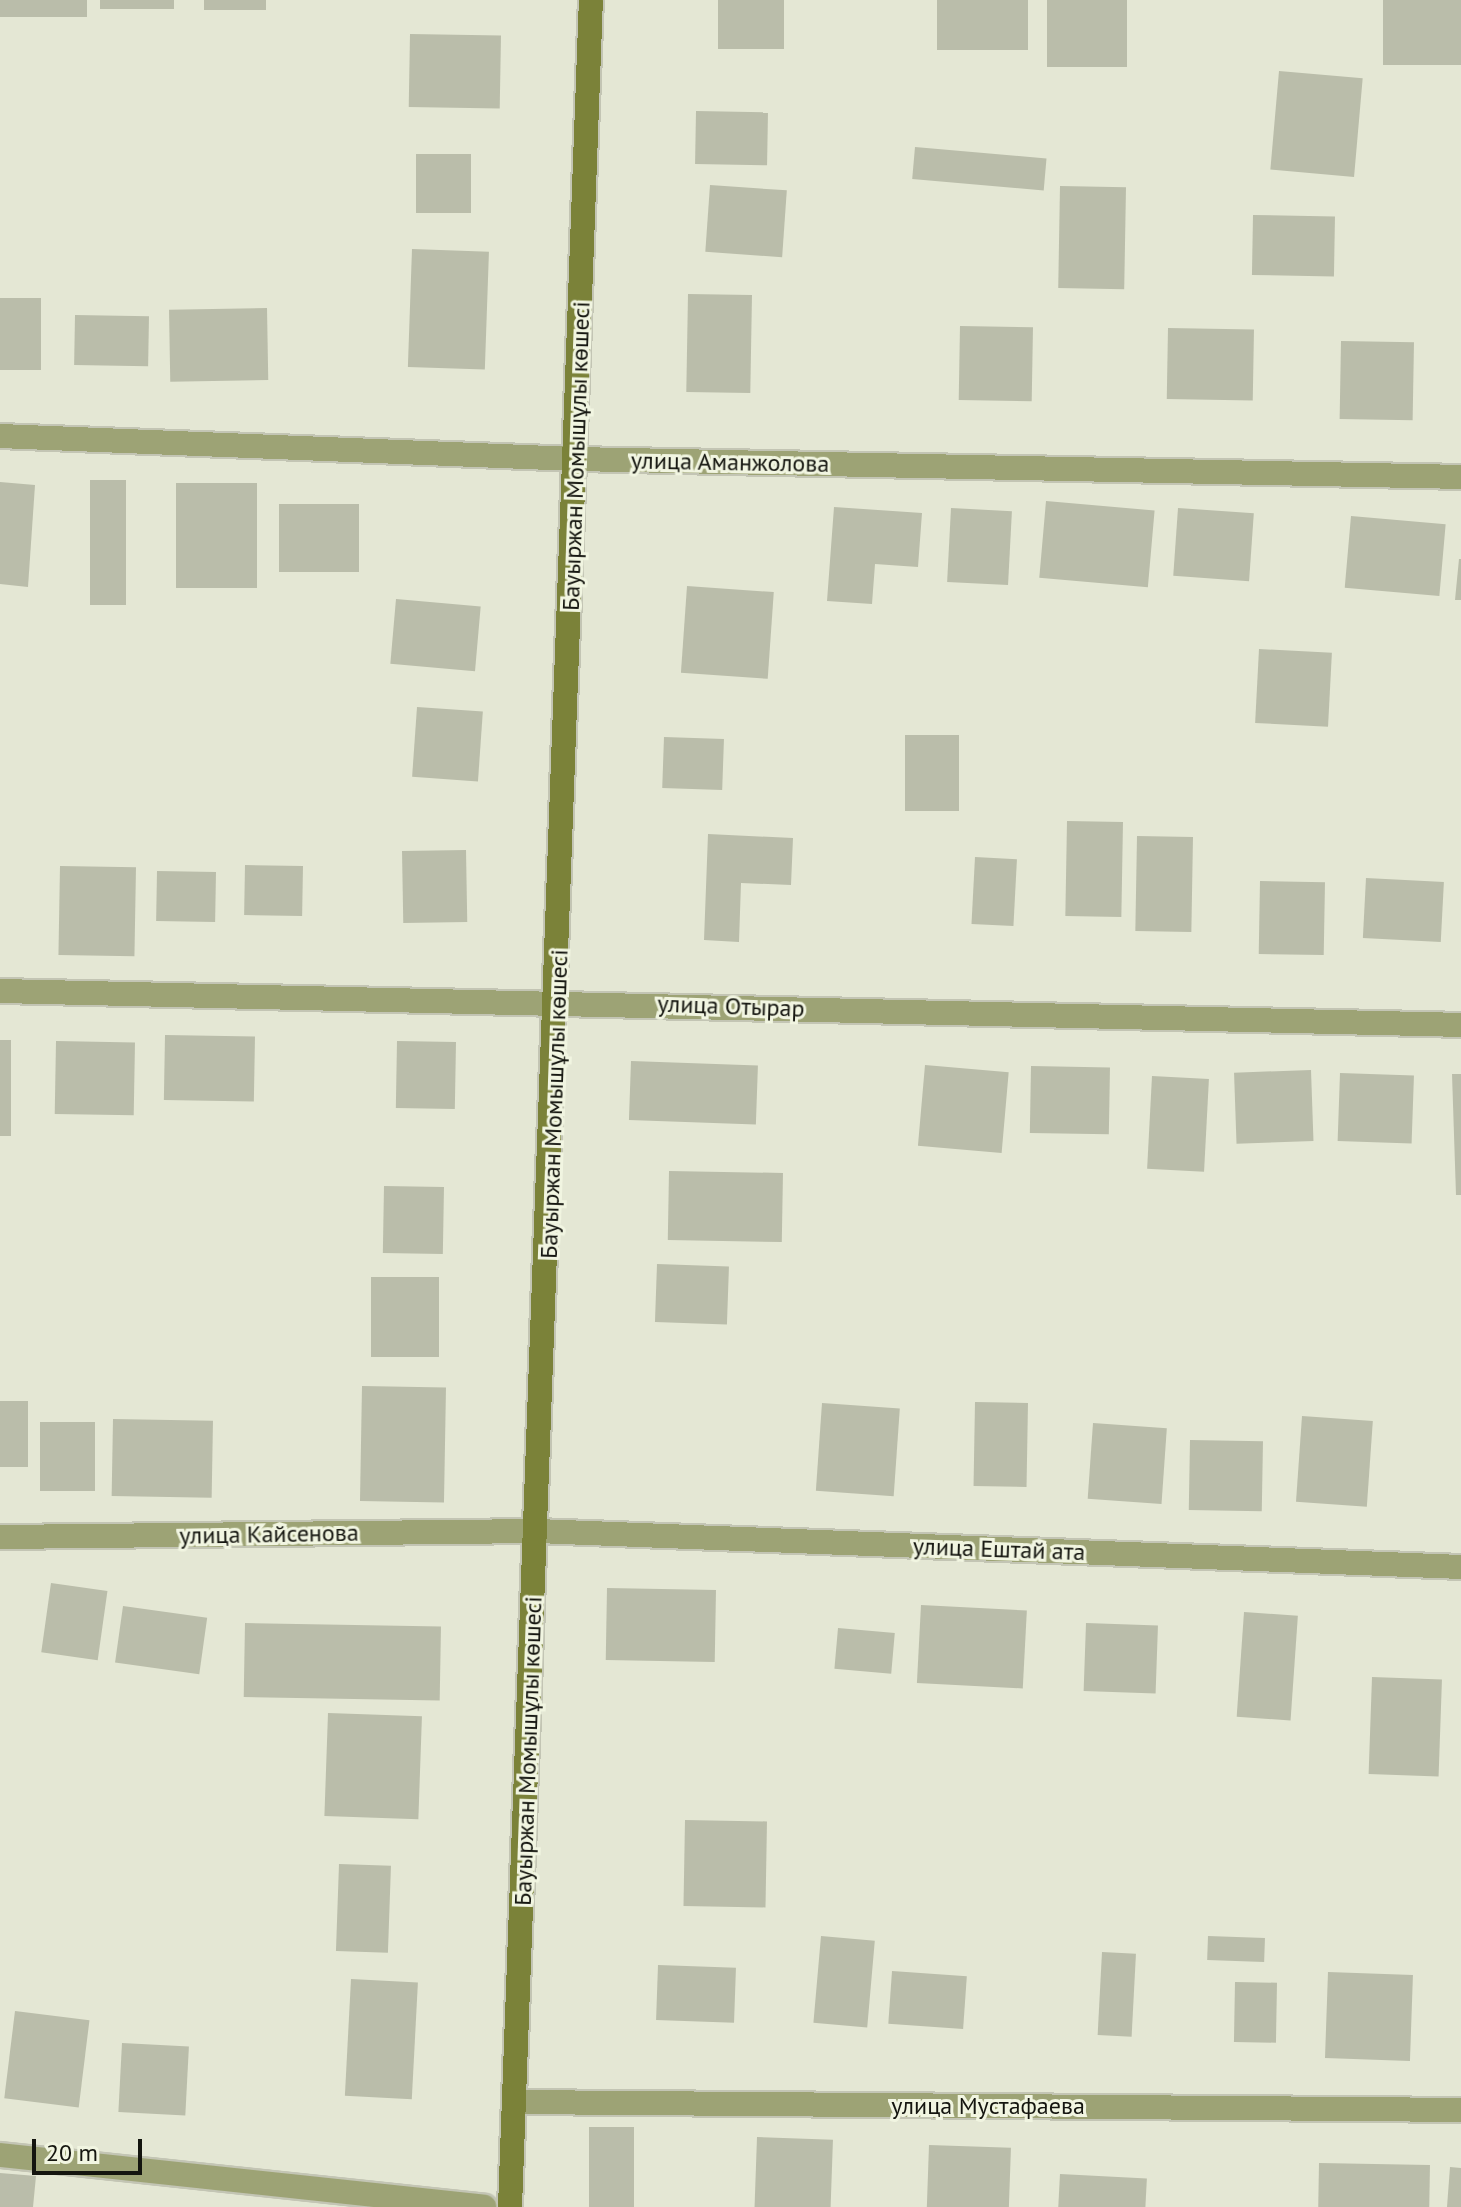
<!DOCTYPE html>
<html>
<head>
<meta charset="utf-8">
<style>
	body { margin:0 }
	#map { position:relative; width:1461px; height:2207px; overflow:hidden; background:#e4e7d4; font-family:"PT Sans",sans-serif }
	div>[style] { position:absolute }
	.building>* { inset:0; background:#babdaa; transform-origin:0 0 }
	.roads { filter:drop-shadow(2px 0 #c3c5b4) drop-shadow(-2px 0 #c3c5b4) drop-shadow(0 2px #c3c5b4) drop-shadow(0 -2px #c3c5b4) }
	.street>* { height:24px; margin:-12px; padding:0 12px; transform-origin:12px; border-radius:12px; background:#9da375 }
	.secondary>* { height:24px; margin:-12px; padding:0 12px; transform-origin:12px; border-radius:12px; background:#7b8239 }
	span { translate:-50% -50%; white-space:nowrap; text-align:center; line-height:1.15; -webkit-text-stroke:6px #f1f5e1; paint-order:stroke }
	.street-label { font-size:24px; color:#14150f }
	.scale { position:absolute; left:32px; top:2139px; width:110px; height:36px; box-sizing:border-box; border:4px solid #14150f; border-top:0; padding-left:10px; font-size:24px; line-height:28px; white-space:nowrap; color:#14150f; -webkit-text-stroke:6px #f1f5e1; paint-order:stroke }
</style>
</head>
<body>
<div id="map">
	<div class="building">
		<i style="left:0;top:0;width:87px;height:17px"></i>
		<i style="left:100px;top:0;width:74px;height:9px"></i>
		<i style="left:204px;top:0;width:62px;height:10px"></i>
		<i style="left:718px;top:0;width:66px;height:49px"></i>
		<i style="left:937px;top:0;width:91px;height:50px"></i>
		<i style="left:1047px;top:0;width:80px;height:67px"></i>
		<i style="left:1383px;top:0;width:78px;height:65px"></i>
		<i style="left:410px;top:34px;width:91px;height:73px;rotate:1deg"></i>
		<i style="left:1279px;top:71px;width:84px;height:99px;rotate:5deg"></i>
		<i style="left:696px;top:111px;width:72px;height:53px;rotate:1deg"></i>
		<i style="left:915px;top:147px;width:132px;height:32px;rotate:5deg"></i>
		<i style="left:416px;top:154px;width:55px;height:59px"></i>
		<i style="left:710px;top:185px;width:77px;height:67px;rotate:4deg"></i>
		<i style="left:1060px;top:186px;width:66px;height:102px;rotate:1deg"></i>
		<i style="left:1253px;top:215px;width:82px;height:60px;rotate:1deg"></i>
		<i style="left:412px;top:249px;width:77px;height:118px;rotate:2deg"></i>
		<i style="left:688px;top:294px;width:64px;height:98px;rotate:1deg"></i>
		<i style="left:0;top:298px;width:41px;height:72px"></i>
		<i style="left:267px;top:308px;width:72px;height:98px;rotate:89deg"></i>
		<i style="left:75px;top:315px;width:74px;height:50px;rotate:1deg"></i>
		<i style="left:960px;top:326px;width:73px;height:74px;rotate:1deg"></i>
		<i style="left:1168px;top:328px;width:86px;height:71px;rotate:1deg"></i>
		<i style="left:1341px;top:341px;width:73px;height:78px;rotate:1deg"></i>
		<i style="left:90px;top:480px;width:36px;height:125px"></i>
		<i style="clip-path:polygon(0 482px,35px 485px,28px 587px,0 584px)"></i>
		<i style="left:176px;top:483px;width:81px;height:105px"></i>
		<i style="left:1046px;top:501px;width:109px;height:77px;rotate:5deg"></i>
		<i style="left:279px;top:504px;width:80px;height:68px"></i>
		<i style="clip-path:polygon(834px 507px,922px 513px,918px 567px,875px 564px,872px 604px,827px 601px)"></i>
		<i style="left:951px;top:508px;width:61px;height:74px;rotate:3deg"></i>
		<i style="left:1178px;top:508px;width:76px;height:68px;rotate:4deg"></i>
		<i style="left:1351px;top:516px;width:95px;height:72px;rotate:5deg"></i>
		<i style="clip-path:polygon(1459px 559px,1461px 559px,1461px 600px,1455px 600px)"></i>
		<i style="left:687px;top:586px;width:87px;height:87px;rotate:4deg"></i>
		<i style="left:396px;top:599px;width:85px;height:65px;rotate:5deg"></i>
		<i style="left:1259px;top:649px;width:73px;height:74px;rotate:3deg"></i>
		<i style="left:417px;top:707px;width:66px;height:70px;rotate:4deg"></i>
		<i style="left:905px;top:735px;width:54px;height:76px"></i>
		<i style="left:664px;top:737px;width:60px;height:51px;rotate:2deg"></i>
		<i style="left:1067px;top:821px;width:56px;height:95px;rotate:1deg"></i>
		<i style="clip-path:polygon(708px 834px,793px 838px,791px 885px,741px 883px,739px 942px,704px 940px)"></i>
		<i style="left:1137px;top:836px;width:56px;height:95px;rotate:1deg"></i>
		<i style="left:466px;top:850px;width:72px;height:64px;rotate:89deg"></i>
		<i style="left:975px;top:857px;width:42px;height:67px;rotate:3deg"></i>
		<i style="left:245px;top:865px;width:58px;height:50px;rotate:1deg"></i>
		<i style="left:60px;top:866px;width:76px;height:89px;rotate:1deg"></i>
		<i style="left:157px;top:871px;width:59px;height:50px;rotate:1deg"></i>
		<i style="left:1366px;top:878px;width:78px;height:60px;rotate:3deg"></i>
		<i style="left:1260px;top:881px;width:65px;height:73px;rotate:1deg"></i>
		<i style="left:165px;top:1035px;width:90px;height:65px;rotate:1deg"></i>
		<i style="left:0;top:1040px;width:11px;height:96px"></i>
		<i style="left:56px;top:1041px;width:79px;height:73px;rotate:1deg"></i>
		<i style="left:397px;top:1041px;width:59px;height:67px;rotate:1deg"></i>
		<i style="left:631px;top:1061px;width:127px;height:59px;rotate:2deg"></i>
		<i style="left:925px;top:1065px;width:84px;height:81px;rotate:5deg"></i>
		<i style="left:1031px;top:1066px;width:79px;height:67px;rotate:1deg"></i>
		<i style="left:1311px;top:1070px;width:71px;height:77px;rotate:88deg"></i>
		<i style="left:1340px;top:1073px;width:74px;height:68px;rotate:2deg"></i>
		<i style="clip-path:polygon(1452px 1074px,1461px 1074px,1461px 1195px,1456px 1195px)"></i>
		<i style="left:1152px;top:1076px;width:57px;height:93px;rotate:3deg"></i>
		<i style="left:669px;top:1171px;width:114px;height:69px;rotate:1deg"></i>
		<i style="left:384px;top:1186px;width:60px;height:67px;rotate:1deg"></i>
		<i style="left:657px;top:1264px;width:72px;height:58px;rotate:2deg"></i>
		<i style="left:371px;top:1277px;width:68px;height:80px"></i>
		<i style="left:362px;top:1386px;width:84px;height:115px;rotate:1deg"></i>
		<i style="left:0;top:1401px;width:28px;height:66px"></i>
		<i style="left:975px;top:1402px;width:53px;height:84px;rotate:1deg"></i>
		<i style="left:822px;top:1403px;width:78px;height:88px;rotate:4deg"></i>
		<i style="left:1302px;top:1416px;width:71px;height:86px;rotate:4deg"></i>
		<i style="left:113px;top:1419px;width:100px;height:77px;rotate:1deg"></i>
		<i style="left:40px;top:1422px;width:55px;height:69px"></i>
		<i style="left:1093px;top:1423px;width:74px;height:76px;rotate:4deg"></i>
		<i style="left:1190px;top:1440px;width:73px;height:70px;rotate:1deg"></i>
		<i style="left:51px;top:1583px;width:57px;height:70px;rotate:8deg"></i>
		<i style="left:607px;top:1588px;width:109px;height:72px;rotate:1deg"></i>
		<i style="left:921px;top:1605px;width:106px;height:78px;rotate:3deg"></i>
		<i style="left:123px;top:1606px;width:85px;height:57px;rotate:8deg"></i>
		<i style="left:1244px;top:1612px;width:54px;height:105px;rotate:4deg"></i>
		<i style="left:245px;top:1623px;width:196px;height:74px;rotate:1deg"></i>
		<i style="left:1086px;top:1623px;width:72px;height:68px;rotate:2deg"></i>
		<i style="left:838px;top:1628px;width:57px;height:41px;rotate:5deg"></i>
		<i style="left:1372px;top:1677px;width:70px;height:97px;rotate:2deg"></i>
		<i style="left:328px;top:1713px;width:94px;height:103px;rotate:2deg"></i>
		<i style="left:685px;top:1820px;width:82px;height:86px;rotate:1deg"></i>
		<i style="left:339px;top:1864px;width:52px;height:87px;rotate:2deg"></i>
		<i style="left:821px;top:1936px;width:54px;height:87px;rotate:5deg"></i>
		<i style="left:1208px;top:1936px;width:57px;height:24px;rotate:2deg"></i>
		<i style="left:1102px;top:1952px;width:34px;height:83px;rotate:3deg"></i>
		<i style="left:658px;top:1965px;width:78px;height:55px;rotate:2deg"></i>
		<i style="left:892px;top:1971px;width:75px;height:53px;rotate:4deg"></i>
		<i style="left:1328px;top:1972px;width:85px;height:86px;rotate:2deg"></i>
		<i style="left:351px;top:1979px;width:67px;height:117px;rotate:3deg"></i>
		<i style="left:1235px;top:1982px;width:42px;height:60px;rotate:1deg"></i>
		<i style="left:15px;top:2011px;width:75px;height:88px;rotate:7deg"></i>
		<i style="left:122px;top:2043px;width:67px;height:69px;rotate:3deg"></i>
		<i style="left:589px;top:2127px;width:45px;height:80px"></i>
		<i style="left:757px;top:2137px;width:76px;height:70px;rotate:2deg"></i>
		<i style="left:929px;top:2145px;width:82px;height:62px;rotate:2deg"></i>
		<i style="left:1319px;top:2163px;width:111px;height:44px;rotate:1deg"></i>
		<i style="clip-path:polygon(1450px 2167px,1461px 2168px,1461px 2207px,1447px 2207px)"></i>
		<i style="clip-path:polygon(0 2173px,36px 2176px,33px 2207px,0 2207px)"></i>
		<i style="left:1060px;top:2174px;width:87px;height:33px;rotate:3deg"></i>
	</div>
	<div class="roads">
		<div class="street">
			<i style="left:0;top:436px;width:575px;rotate:2.29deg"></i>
			<i style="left:575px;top:459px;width:886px;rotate:1.16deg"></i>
			<i style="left:0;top:991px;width:1461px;rotate:1.33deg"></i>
			<i style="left:0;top:1537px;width:537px;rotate:-0.64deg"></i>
			<i style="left:537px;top:1531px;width:925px;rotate:2.23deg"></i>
			<i style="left:514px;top:2102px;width:947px;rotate:0.48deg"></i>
			<i style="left:0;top:2155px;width:487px;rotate:6.1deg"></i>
		</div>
		<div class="secondary">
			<i style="left:510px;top:2207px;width:2208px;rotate:-87.9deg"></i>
		</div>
	</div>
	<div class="street-label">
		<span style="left:576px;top:456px;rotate:-88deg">Бауыржан Момышұлы көшесі</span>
		<span style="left:730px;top:462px;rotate:1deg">улица Аманжолова</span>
		<span style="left:731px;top:1006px;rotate:2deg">улица Отырар</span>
		<span style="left:554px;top:1104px;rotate:-88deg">Бауыржан Момышұлы көшесі</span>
		<span style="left:269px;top:1534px;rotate:-1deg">улица Кайсенова</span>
		<span style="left:999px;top:1549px;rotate:2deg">улица Ештай ата</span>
		<span style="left:528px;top:1751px;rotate:-88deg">Бауыржан Момышұлы көшесі</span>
		<span style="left:988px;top:2106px">улица Мустафаева</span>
	</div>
	<div class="scale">20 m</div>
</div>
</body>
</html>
